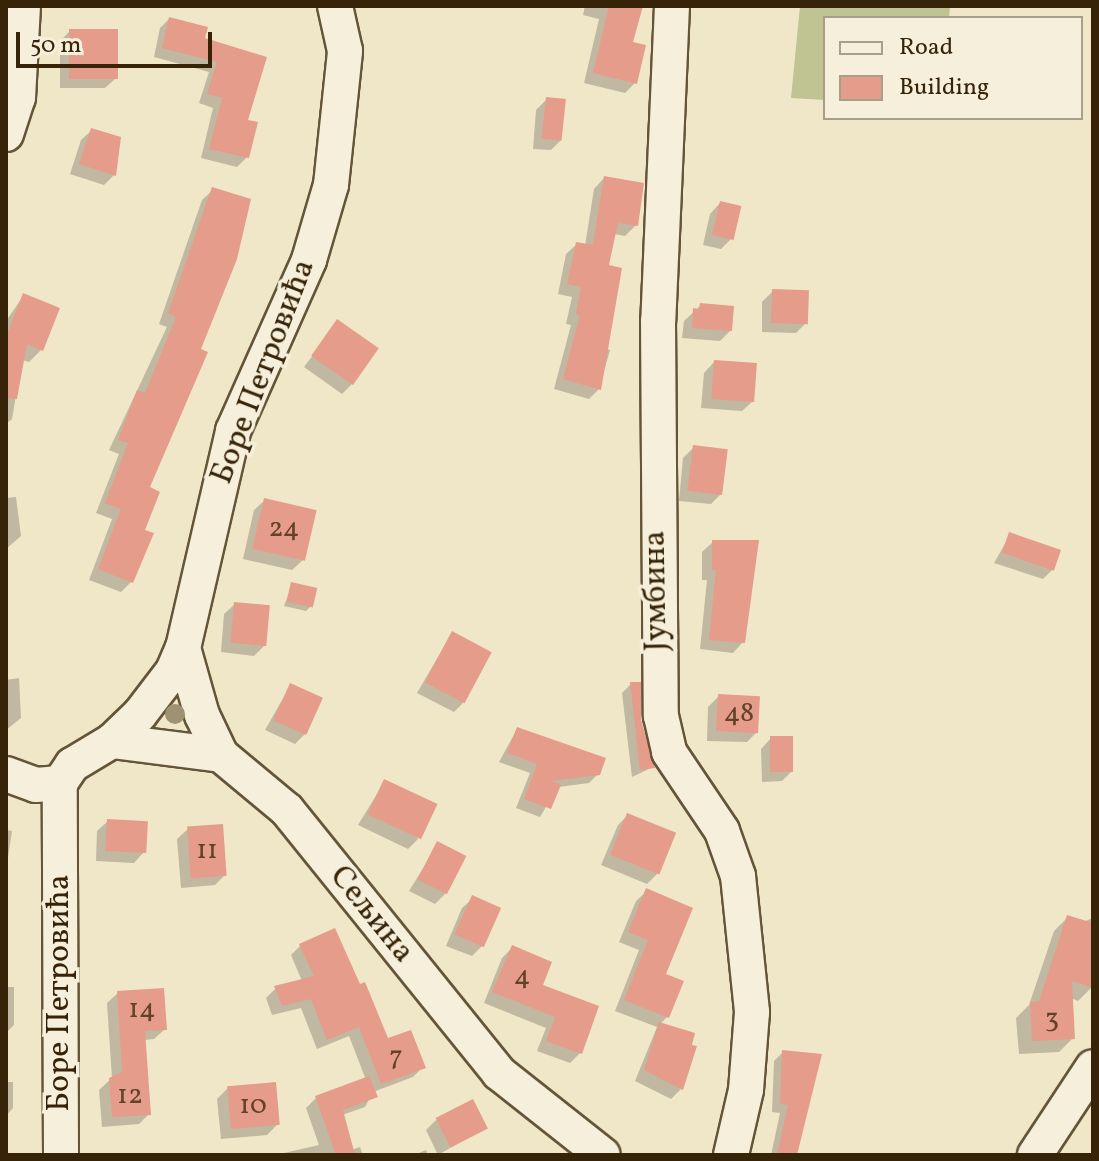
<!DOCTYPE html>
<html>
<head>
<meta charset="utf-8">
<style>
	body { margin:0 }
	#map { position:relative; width:1099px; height:1161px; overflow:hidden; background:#f0e7c8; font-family:Vollkorn,serif }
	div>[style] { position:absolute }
	.green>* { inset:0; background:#bfc492 }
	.shadow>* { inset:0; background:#0003 }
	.building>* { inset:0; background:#e59c8a; transform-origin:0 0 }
	.roads { filter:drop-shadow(2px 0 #655538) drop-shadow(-2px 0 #655538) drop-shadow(0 2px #655538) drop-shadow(0 -2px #655538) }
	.minor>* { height:34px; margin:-17px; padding:0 17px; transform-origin:17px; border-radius:17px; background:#f5efdb }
	.trees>* { width:20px; height:20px; margin:-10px; border-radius:50%; background:#9d9271 }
	span { translate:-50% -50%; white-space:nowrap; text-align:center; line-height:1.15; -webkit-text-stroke:7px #f5efdb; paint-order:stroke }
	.number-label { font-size:28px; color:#624228 }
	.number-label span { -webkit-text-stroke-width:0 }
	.street-label { font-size:32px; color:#372408 }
	.frame { position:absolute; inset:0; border:8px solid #372408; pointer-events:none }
	.legend { position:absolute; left:823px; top:16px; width:260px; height:104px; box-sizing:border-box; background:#f5efdb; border:2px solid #a99e87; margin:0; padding:10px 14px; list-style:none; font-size:24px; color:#372408 }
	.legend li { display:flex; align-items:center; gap:16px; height:40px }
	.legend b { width:40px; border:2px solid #a99e87 }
	.scale { position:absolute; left:16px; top:32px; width:196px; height:36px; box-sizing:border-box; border:4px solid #372408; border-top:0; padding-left:10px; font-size:24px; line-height:28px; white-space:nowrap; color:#372408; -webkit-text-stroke:6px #f5efdb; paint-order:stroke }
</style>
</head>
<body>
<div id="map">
	<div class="green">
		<i style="clip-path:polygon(800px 6px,950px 6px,949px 18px,825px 18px,825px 100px,791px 98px)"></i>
	</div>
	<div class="shadow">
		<i style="clip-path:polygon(585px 6px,641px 6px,630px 43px,635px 83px,625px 93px,584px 83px,599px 19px,583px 15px)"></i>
		<i style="clip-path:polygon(169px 19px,202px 40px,265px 58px,246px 121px,247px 157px,237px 167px,201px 158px,213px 108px,199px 103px,209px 72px,154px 57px,160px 28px)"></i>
		<i style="clip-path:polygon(70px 31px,116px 78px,105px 88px,60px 88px,60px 41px)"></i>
		<i style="clip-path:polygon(547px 99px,561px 140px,551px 150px,533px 149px,536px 110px)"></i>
		<i style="clip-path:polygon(92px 130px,114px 175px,104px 185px,70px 174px,81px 140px)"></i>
		<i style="clip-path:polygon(604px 178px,636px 225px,625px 236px,614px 234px,606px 266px,603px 348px,610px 350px,599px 389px,589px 399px,554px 389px,571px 325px,566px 324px,572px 297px,558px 294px,566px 254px,577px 244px,585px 246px,594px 189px)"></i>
		<i style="clip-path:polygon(213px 190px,199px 350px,147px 488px,131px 582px,121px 592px,89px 580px,112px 519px,96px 513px,119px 454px,109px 450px,167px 327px,159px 324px,202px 200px)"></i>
		<i style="clip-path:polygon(720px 203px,732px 238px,721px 249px,703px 245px,710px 214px)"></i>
		<i style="clip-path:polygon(773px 291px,806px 323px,796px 333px,762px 332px,762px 302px)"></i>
		<i style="clip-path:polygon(24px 295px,41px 350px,29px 362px,22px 360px,12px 419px,6px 424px,6px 321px)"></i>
		<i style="clip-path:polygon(701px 305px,730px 331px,720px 341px,682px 338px,684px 321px)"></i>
		<i style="clip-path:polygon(338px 322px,353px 383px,342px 394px,304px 367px)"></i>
		<i style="clip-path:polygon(714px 362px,753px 401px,742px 411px,701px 408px,704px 373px)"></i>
		<i style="clip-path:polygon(693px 448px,721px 494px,711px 504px,679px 501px,683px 458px)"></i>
		<i style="clip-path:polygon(16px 497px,21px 536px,6px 549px,6px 498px)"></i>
		<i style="clip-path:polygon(265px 500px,303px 560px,292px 570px,243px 559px,254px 510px)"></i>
		<i style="clip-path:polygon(1010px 535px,1053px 569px,1043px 579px,994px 563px)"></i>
		<i style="clip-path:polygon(713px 542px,743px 642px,733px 653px,700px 649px,707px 580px,702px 580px,702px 552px)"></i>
		<i style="clip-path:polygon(292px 585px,311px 606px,306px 611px,284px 606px)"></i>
		<i style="clip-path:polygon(235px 604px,265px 645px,254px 656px,221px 652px,224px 614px)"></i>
		<i style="clip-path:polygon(452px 633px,464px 702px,454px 712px,417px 693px)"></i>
		<i style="clip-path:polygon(19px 678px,21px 718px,6px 730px,6px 680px)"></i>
		<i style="clip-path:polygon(631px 684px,653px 767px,632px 777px,622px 693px)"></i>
		<i style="clip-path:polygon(290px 686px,306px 733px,295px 744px,265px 730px)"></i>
		<i style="clip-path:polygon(719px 696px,757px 732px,747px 742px,707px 741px,708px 707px)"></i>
		<i style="clip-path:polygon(517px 729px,598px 774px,589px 783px,558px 787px,540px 817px,516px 808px,530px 773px,499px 762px)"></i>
		<i style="clip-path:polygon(771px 738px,793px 770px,782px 781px,762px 782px,761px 749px)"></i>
		<i style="clip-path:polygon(385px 781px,418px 839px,408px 849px,358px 825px)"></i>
		<i style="clip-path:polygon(628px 815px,657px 874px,647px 884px,601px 865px,618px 825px)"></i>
		<i style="clip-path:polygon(108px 821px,144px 852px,134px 863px,96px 861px,97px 831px)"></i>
		<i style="clip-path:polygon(188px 829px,225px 875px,215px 885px,181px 888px,177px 839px)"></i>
		<i style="clip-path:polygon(6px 830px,12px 831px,6px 871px)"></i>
		<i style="clip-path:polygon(438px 844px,445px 894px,435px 904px,409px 891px)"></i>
		<i style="clip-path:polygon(647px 891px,663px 975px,667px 1017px,660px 1024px,681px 1089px,671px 1099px,635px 1081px,657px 1027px,615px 1011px,639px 950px,619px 942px,636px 901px)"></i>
		<i style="clip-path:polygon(473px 898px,482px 946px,472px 956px,446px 946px,462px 908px)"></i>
		<i style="clip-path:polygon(1068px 917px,1083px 922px,1093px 918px,1092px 987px,1078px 1001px,1071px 998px,1073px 1038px,1059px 1052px,1019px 1054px,1016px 1018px,1029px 1005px,1054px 931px)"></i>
		<i style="clip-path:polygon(301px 945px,387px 1041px,423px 1067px,413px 1077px,373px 1092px,365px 1107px,342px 1115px,351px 1150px,360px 1147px,363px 1155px,275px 1155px,319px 1145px,306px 1108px,316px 1098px,366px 1080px,349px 1036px,317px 1049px,301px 1008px,272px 1015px,266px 998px,276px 988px,302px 981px,291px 955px)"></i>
		<i style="clip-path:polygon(512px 948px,580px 1053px,570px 1063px,537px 1051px,546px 1028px,484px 1003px,502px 958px)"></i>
		<i style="clip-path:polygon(6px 987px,14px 987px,14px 1025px,6px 1033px)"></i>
		<i style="clip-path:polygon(118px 993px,165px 1029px,154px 1039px,144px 1040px,149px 1114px,139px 1124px,102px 1127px,99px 1090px,112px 1078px,107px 1003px)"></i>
		<i style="clip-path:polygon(783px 1052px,795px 1155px,771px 1155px,780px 1113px,772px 1112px,774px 1061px)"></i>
		<i style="clip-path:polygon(6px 1082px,13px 1082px,13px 1108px,6px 1116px)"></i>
		<i style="clip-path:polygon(228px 1088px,278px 1124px,267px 1135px,221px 1139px,217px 1099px)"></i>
		<i style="clip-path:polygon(436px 1120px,485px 1128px,438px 1155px,426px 1130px)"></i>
		<i style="clip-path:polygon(426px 1150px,428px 1155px,414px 1155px)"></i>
	</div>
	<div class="building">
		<i style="clip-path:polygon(609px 6px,643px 6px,633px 42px,646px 45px,637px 84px,593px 73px)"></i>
		<i style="clip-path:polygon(169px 17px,208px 27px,205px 38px,267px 57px,248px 120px,258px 122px,249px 158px,209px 149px,222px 98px,207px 94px,217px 62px,162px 48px)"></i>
		<i style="left:69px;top:29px;width:49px;height:50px"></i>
		<i style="left:546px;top:97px;width:20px;height:42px;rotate:6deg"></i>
		<i style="clip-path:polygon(91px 128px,121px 137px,116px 176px,79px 164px)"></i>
		<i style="clip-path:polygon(604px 176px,644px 183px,638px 226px,618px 223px,609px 265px,622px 268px,601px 390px,563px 379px,580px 315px,576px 314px,581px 287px,567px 284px,576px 242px,593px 245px)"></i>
		<i style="clip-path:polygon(212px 187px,251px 199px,237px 259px,201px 349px,208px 352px,150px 487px,160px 492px,145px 530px,154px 533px,133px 583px,98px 569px,121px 509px,105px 503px,128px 443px,118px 440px,137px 390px,145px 393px,176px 317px,168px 313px)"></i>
		<i style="left:720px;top:201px;width:22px;height:35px;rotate:13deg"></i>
		<i style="left:772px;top:289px;width:37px;height:34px;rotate:2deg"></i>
		<i style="clip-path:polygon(23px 293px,60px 308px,43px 351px,27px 344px,17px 399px,6px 398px,6px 337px)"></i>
		<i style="clip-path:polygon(700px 303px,734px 306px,732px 331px,692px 328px,693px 308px,699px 309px)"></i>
		<i style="left:337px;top:319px;width:51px;height:45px;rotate:35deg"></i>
		<i style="left:714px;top:360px;width:43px;height:39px;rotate:4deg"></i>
		<i style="left:693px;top:445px;width:35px;height:46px;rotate:7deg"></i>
		<i style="left:264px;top:498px;width:54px;height:52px;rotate:13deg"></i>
		<i style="left:1009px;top:532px;width:55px;height:22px;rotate:19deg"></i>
		<i style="clip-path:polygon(712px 540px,759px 540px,745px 643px,709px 640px,716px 570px,712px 570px)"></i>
		<i style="left:291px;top:582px;width:27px;height:20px;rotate:13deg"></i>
		<i style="left:234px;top:602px;width:36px;height:41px;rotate:5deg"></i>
		<i style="left:452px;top:631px;width:45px;height:58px;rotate:28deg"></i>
		<i style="clip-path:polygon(630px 682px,641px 682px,641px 720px,655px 768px,640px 770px)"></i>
		<i style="left:290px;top:683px;width:36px;height:41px;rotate:24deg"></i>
		<i style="left:718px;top:694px;width:42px;height:37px;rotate:3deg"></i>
		<i style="clip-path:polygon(517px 727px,606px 758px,600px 775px,551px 781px,561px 785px,551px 809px,524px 799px,537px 764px,507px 753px)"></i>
		<i style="left:770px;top:736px;width:23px;height:36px"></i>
		<i style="left:384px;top:779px;width:59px;height:39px;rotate:25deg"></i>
		<i style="left:627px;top:813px;width:53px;height:45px;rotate:22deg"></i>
		<i style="left:107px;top:819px;width:41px;height:32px;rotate:3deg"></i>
		<i style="left:223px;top:824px;width:52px;height:36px;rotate:86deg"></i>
		<i style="left:437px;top:841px;width:33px;height:43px;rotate:27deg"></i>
		<i style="clip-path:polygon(646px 888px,693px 908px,666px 974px,684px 981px,669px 1018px,624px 1000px,648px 940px,628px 932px)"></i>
		<i style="left:472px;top:895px;width:32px;height:43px;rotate:24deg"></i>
		<i style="clip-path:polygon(1067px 915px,1093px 923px,1093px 988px,1072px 981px,1075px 1039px,1032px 1041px,1030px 1002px,1039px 1001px)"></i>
		<i style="clip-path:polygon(335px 928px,360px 984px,365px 982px,388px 1038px,411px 1030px,426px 1068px,381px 1084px,359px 1027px,327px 1040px,311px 999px,282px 1006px,274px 986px,314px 976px,299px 944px)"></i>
		<i style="clip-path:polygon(512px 945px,552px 962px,543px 985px,599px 1006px,582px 1054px,546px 1041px,555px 1017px,492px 992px)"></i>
		<i style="clip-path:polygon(164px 988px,167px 1030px,145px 1031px,151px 1115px,112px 1117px,109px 1078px,122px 1072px,117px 991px)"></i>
		<i style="clip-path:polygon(659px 1022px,695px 1033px,692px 1045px,697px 1046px,683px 1090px,644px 1070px)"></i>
		<i style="clip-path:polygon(782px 1050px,822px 1054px,797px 1155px,777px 1155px,788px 1105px,780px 1104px)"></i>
		<i style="clip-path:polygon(369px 1076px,378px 1097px,343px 1110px,355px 1155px,336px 1155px,315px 1096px)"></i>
		<i style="left:276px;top:1082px;width:43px;height:49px;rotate:85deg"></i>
		<i style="left:473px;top:1099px;width:33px;height:42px;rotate:63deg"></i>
	</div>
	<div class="roads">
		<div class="minor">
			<i style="left:672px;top:6px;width:315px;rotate:92.5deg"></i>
			<i style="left:658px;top:321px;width:395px;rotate:89.6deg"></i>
			<i style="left:661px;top:716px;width:37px;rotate:77deg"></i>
			<i style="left:669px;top:752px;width:95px;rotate:56.1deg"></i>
			<i style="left:722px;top:831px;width:48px;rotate:70.4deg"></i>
			<i style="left:738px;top:876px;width:137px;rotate:84.1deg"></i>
			<i style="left:752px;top:1012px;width:78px;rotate:94.4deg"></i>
			<i style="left:746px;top:1090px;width:67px;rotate:103deg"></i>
			<i style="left:6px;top:134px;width:38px;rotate:-72deg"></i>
			<i style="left:18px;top:98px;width:92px;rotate:-86.9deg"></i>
			<i style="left:183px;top:648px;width:70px;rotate:74.2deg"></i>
			<i style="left:202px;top:715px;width:44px;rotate:64.6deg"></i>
			<i style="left:221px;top:755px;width:86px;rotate:39.8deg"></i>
			<i style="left:287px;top:810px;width:338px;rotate:51.1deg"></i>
			<i style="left:499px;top:1073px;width:132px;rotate:38.3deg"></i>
			<i style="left:112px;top:741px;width:110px;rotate:7.3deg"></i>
			<i style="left:6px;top:774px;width:32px;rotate:20deg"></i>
			<i style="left:36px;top:785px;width:24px;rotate:-5deg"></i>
			<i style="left:61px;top:1155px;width:372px;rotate:-90.2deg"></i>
			<i style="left:60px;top:783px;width:22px;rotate:-56deg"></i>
			<i style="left:72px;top:765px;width:47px;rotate:-31deg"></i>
			<i style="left:112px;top:741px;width:39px;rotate:-44deg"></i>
			<i style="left:140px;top:714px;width:54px;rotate:-52.5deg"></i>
			<i style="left:173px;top:671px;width:25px;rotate:-67deg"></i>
			<i style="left:183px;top:648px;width:223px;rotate:-77deg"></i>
			<i style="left:233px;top:431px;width:187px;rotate:-66deg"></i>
			<i style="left:309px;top:260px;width:78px;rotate:-73.7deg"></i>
			<i style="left:331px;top:185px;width:135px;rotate:-84deg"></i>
			<i style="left:345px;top:51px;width:46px;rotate:-102.5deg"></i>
			<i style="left:1035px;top:1155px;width:105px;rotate:-56.6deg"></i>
		</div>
	</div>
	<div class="trees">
		<i style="left:175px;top:714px"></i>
	</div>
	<div class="number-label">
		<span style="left:284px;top:529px">24</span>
		<span style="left:739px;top:714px">48</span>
		<span style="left:207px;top:851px">11</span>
		<span style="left:522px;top:977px">4</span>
		<span style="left:142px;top:1010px">14</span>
		<span style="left:1052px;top:1020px">3</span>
		<span style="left:396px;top:1057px">7</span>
		<span style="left:130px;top:1096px">12</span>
		<span style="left:253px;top:1106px">10</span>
	</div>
	<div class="street-label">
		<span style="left:264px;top:372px;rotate:-69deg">Боре Петровића</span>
		<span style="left:657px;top:591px;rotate:-91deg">Јумбина</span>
		<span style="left:371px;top:915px;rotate:51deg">Сељина</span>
		<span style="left:60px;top:993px;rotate:-90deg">Боре Петровића</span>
	</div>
	<div class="frame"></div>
	<ul class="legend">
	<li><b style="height:10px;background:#f5efdb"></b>Road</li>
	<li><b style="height:22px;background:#e59c8a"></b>Building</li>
	</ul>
	<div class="scale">50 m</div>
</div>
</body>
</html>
